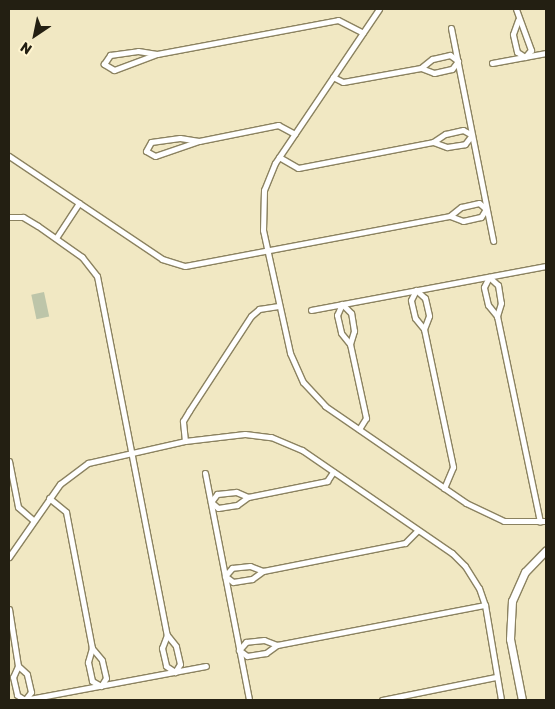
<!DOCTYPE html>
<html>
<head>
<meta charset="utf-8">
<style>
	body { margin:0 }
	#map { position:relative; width:555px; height:709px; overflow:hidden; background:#f1e8c3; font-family:Rubik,sans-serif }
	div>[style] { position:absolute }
	.green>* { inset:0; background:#bdc5a9; transform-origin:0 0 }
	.roads { filter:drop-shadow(1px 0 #8b8260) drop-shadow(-1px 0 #8b8260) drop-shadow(0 1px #8b8260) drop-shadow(0 -1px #8b8260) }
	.minor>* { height:5px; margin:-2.5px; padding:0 2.5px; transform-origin:2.5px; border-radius:2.5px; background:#fff }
	.secondary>* { height:7px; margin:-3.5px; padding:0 3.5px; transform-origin:3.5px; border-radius:3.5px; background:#fff }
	span { translate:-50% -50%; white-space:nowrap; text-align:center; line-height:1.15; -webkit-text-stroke:4px #fff5d0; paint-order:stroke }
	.frame { position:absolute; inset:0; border:10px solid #231f12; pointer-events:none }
	.north { position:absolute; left:10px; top:10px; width:50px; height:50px; -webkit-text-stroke:4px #fff5d0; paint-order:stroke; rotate:214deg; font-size:14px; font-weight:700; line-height:20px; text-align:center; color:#231f12 }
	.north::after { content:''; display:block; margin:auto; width:18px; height:22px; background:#231f12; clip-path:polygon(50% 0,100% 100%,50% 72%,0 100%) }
</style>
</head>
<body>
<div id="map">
	<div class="green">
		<i style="left:44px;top:292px;width:25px;height:13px;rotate:78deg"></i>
	</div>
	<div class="roads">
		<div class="minor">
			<i style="left:379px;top:9px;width:186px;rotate:124deg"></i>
			<i style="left:275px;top:163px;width:29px;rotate:112deg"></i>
			<i style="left:264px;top:190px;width:40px;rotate:91.4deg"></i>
			<i style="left:263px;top:230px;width:126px;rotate:77.6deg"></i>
			<i style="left:290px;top:353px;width:32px;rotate:66deg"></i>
			<i style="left:303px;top:382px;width:33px;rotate:47deg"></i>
			<i style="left:325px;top:406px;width:171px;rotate:34.5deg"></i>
			<i style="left:466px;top:503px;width:42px;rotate:25.3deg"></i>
			<i style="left:504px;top:521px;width:42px"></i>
			<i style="left:516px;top:9px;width:44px;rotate:69.9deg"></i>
			<i style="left:531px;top:50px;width:9px;rotate:131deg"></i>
			<i style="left:525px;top:57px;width:9px;rotate:-148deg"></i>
			<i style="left:517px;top:52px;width:18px;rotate:-103deg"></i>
			<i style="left:513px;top:34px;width:15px;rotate:-70deg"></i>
			<i style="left:451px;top:28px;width:217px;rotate:78.8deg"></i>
			<i style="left:157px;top:54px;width:46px;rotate:159.6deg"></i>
			<i style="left:114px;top:70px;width:12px;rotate:-149deg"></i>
			<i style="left:104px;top:64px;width:11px;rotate:-56deg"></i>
			<i style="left:110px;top:55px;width:28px;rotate:-8deg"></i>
			<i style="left:138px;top:51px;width:19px;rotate:9deg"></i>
			<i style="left:157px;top:54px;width:184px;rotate:-10.6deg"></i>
			<i style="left:338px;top:20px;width:28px;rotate:27deg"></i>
			<i style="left:492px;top:63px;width:55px;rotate:-10.5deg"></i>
			<i style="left:333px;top:77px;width:11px;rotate:27deg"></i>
			<i style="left:343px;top:82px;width:79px;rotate:-10.2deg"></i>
			<i style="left:421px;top:68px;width:14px;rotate:21deg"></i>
			<i style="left:434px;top:73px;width:18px;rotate:-13deg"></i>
			<i style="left:452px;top:69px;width:10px;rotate:-53deg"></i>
			<i style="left:458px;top:61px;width:10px;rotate:-143deg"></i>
			<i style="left:450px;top:55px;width:18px;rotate:167deg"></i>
			<i style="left:432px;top:59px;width:14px;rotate:141deg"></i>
			<i style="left:199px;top:141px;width:46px;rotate:161.2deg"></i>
			<i style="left:155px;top:156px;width:10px;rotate:-151deg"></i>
			<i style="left:146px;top:151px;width:10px;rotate:-61deg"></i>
			<i style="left:151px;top:142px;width:29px;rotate:-8deg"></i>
			<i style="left:180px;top:138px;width:19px;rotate:9deg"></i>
			<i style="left:199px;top:141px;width:81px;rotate:-11.4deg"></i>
			<i style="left:278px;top:125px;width:19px;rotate:28deg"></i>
			<i style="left:9px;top:156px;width:184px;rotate:33.9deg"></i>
			<i style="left:162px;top:259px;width:24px;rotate:17deg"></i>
			<i style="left:185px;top:266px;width:270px;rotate:-10.7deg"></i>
			<i style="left:450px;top:216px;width:14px;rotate:21deg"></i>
			<i style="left:463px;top:221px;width:18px;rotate:-13deg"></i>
			<i style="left:481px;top:217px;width:9px;rotate:-58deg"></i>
			<i style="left:486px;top:209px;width:9px;rotate:-139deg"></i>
			<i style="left:479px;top:203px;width:18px;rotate:167deg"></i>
			<i style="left:461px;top:207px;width:14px;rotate:141deg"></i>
			<i style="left:279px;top:157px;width:22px;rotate:30deg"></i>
			<i style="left:298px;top:168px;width:137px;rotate:-10.9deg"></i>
			<i style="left:433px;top:142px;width:15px;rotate:20deg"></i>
			<i style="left:447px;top:147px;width:18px;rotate:-9deg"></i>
			<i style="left:465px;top:144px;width:11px;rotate:-52deg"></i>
			<i style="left:472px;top:135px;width:10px;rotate:-151deg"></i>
			<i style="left:463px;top:130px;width:18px;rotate:167deg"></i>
			<i style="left:445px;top:134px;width:14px;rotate:146deg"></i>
			<i style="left:9px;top:217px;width:14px"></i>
			<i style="left:23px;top:217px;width:17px;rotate:31deg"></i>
			<i style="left:38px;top:226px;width:54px;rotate:35.2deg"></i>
			<i style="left:82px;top:257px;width:24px;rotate:52deg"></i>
			<i style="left:97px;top:276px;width:366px;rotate:79deg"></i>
			<i style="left:167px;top:635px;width:14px;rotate:111deg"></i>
			<i style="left:162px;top:648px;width:18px;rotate:77deg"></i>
			<i style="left:166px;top:666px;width:11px;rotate:34deg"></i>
			<i style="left:175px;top:672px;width:9px;rotate:-58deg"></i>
			<i style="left:180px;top:664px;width:18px;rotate:-103deg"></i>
			<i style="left:176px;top:646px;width:14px;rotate:-129deg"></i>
			<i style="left:56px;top:238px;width:42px;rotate:-56.7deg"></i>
			<i style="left:311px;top:310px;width:239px;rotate:-10.6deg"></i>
			<i style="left:497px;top:316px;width:14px;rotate:-129deg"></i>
			<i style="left:488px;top:305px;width:18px;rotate:-103deg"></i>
			<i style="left:484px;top:287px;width:11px;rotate:-63deg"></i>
			<i style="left:489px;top:277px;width:12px;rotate:42deg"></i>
			<i style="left:498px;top:285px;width:18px;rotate:81deg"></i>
			<i style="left:501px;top:303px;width:14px;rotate:107deg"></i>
			<i style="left:497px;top:316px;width:210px;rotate:78.2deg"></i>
			<i style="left:424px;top:329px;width:14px;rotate:-129deg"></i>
			<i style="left:415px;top:318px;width:18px;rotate:-103deg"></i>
			<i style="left:411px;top:300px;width:11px;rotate:-63deg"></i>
			<i style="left:416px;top:290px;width:12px;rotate:42deg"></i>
			<i style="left:425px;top:298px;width:18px;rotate:77deg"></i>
			<i style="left:429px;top:316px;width:14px;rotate:111deg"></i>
			<i style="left:424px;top:329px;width:141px;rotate:78.1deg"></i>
			<i style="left:453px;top:467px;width:23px;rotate:113deg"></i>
			<i style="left:350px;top:344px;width:14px;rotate:-73deg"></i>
			<i style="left:354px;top:331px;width:18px;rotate:-99deg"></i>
			<i style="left:351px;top:313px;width:13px;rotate:-135deg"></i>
			<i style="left:342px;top:304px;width:12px;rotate:114deg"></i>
			<i style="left:337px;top:315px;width:18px;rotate:77deg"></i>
			<i style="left:341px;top:333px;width:14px;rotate:51deg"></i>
			<i style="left:350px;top:344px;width:76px;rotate:77.8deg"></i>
			<i style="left:366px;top:418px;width:13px;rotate:122deg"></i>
			<i style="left:185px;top:441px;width:20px;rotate:-96deg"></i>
			<i style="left:183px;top:421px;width:12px;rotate:-59deg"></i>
			<i style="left:189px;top:411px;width:113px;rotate:-56.9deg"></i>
			<i style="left:251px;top:316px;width:11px;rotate:-41deg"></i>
			<i style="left:259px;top:309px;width:18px;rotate:-9deg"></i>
			<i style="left:9px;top:461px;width:47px;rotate:78.9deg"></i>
			<i style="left:18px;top:507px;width:20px;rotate:41deg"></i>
			<i style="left:205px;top:473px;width:231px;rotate:79deg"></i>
			<i style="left:248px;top:497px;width:13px;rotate:-157deg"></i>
			<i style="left:236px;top:492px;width:19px;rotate:174deg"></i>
			<i style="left:217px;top:494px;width:10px;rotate:127deg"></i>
			<i style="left:211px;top:502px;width:9px;rotate:41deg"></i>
			<i style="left:218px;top:508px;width:19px;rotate:-9deg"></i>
			<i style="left:237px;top:505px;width:14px;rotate:-36deg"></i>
			<i style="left:248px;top:497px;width:81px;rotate:-11.4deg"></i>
			<i style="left:327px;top:481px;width:11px;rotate:-56deg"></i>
			<i style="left:49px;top:498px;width:22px;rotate:39deg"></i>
			<i style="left:66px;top:512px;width:138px;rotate:79.2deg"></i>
			<i style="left:92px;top:648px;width:15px;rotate:106deg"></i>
			<i style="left:88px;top:662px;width:19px;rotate:78deg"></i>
			<i style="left:92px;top:681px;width:10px;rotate:29deg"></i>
			<i style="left:101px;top:686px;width:9px;rotate:-58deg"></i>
			<i style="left:106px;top:678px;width:18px;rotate:-103deg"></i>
			<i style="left:102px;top:660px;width:16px;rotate:-130deg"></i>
			<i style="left:9px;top:557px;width:89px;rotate:-55.1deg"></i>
			<i style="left:60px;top:484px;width:35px;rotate:-37deg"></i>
			<i style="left:88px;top:463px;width:99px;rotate:-12.8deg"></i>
			<i style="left:185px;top:441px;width:60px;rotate:-6.7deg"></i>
			<i style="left:245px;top:434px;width:26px;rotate:7deg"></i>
			<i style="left:271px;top:437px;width:34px;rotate:23deg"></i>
			<i style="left:302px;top:450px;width:182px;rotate:34.5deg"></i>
			<i style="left:452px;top:553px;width:18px;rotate:45deg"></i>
			<i style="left:465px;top:566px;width:26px;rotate:58deg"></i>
			<i style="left:479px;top:588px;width:18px;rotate:71deg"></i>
			<i style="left:485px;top:605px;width:96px;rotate:80.4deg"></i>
			<i style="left:263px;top:571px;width:14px;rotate:-159deg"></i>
			<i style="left:250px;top:566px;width:18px;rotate:174deg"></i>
			<i style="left:232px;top:568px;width:11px;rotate:131deg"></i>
			<i style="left:225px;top:576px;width:10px;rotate:37deg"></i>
			<i style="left:233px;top:582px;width:19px;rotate:-9deg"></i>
			<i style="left:252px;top:579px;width:14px;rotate:-36deg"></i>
			<i style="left:263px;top:571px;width:145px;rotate:-11.2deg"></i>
			<i style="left:405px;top:543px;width:18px;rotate:-45deg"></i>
			<i style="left:9px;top:609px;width:58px;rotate:81deg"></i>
			<i style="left:18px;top:666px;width:12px;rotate:114deg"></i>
			<i style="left:13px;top:677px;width:18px;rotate:77deg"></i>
			<i style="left:17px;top:695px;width:9px;rotate:32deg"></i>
			<i style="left:25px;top:700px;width:10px;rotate:-53deg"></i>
			<i style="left:31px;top:692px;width:18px;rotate:-103deg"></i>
			<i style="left:27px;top:674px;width:12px;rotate:-138deg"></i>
			<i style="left:277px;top:645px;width:14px;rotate:-159deg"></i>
			<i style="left:264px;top:640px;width:18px;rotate:174deg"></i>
			<i style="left:246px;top:642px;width:11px;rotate:131deg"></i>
			<i style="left:239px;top:650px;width:10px;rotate:37deg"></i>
			<i style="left:247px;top:656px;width:19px;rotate:-9deg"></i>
			<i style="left:266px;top:653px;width:14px;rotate:-36deg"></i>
			<i style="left:277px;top:645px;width:212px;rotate:-10.9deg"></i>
			<i style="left:24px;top:700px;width:185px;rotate:-10.6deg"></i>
			<i style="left:382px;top:700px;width:116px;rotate:-11.4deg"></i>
		</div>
		<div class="secondary">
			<i style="left:522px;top:700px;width:62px;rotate:-101.1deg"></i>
			<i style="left:510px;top:639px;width:38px;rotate:-87deg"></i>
			<i style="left:512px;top:601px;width:32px;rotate:-66deg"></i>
			<i style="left:525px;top:572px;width:30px;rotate:-46deg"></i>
		</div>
	</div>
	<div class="frame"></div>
	<div class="north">N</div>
</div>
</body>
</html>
